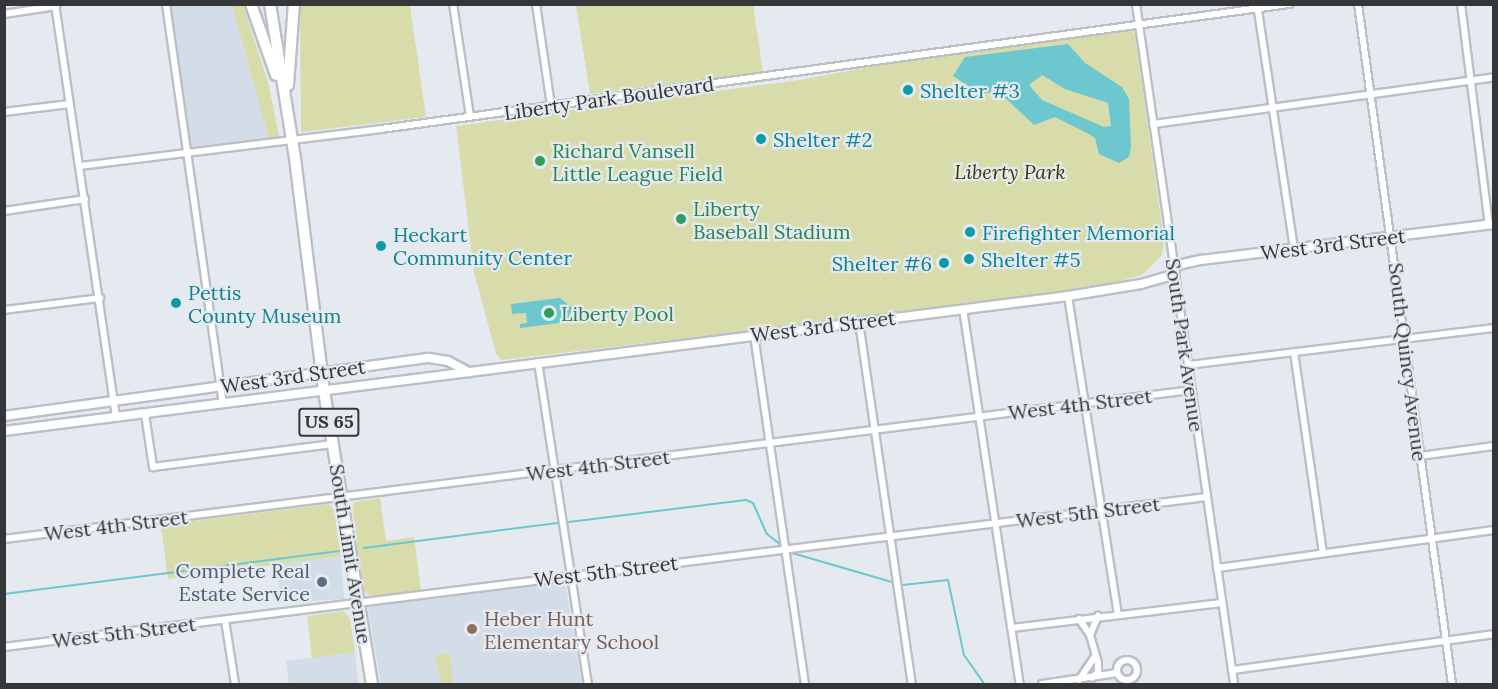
<!DOCTYPE html>
<html>
<head>
<meta charset="utf-8">
<style>
	body { margin:0 }
	#map { position:relative; width:1498px; height:689px; overflow:hidden; background:#e5eaf1; font-family:Lora,serif }
	div>[style] { position:absolute }
	.built>* { inset:0; background:#d3dde8; transform-origin:0 0 }
	.green>* { inset:0; background:#d8dcab }
	.water>* { inset:0; background:#6cc8ce }
	.stream>* { height:2px; margin:-1px; padding:0 1px; transform-origin:1px; border-radius:1px; background:#6cc8ce }
	.roads { filter:drop-shadow(2px 0 #bbbfc6) drop-shadow(-2px 0 #bbbfc6) drop-shadow(0 2px #bbbfc6) drop-shadow(0 -2px #bbbfc6) }
	.street>* { height:6px; margin:-3px; padding:0 3px; transform-origin:3px; border-radius:3px; background:#fff }
	.street>.ring { margin:-3px; padding:0; box-sizing:content-box; background:none; border:6px solid #fff; border-radius:50% }
	.secondary>* { height:8px; margin:-4px; padding:0 4px; transform-origin:4px; border-radius:4px; background:#fff }
	.highway>* { height:10px; margin:-5px; padding:0 5px; transform-origin:5px; border-radius:5px; background:#fff }
	.dots>* { width:16px; height:16px; translate:-50% -50%; box-sizing:border-box; border:3px solid #e5eaf1; border-radius:50% }
	span { translate:-50% -50%; white-space:nowrap; text-align:center; line-height:1.15; -webkit-text-stroke:4.5px #e5eaf1; paint-order:stroke }
	.shield-label span { padding:2px 4px; background:#e5eaf1; border:2px solid; border-radius:4px; -webkit-text-stroke-width:0 }
	.shield-label { font-size:18px; color:#343638; font-weight:700 }
	.culture-label { font-size:20px; color:#0d838f }
	.left { translate:0 -50%; text-align:left }
	.right { translate:-100% -50%; text-align:right }
	.street-label { font-size:20px; color:#343638 }
	.leisure-label { font-size:20px; color:#27864d }
	.park-label { font-size:20px; color:#383a03; font-style:italic }
	.service-label { font-size:20px; color:#4e5e75 }
	.education-label { font-size:20px; color:#785e54 }
	.frame { position:absolute; inset:0; border:6px solid #343638; pointer-events:none }
</style>
</head>
<body>
<div id="map">
	<div class="built">
		<i style="clip-path:polygon(166px 5px,232px 5px,269px 140px,192px 149px,187px 144px)"></i>
		<i style="left:341px;top:556px;width:43px;height:64px;rotate:86deg"></i>
		<i style="clip-path:polygon(565px 580px,582px 684px,381px 684px,368px 610px,371px 606px)"></i>
		<i style="clip-path:polygon(355px 652px,358px 684px,289px 684px,286px 661px)"></i>
	</div>
	<div class="green">
		<i style="clip-path:polygon(232px 5px,243px 5px,268px 82px,279px 135px,275px 139px,269px 140px)"></i>
		<i style="clip-path:polygon(300px 5px,410px 5px,426px 117px,301px 132px)"></i>
		<i style="clip-path:polygon(576px 5px,753px 5px,763px 72px,590px 94px)"></i>
		<i style="clip-path:polygon(1129px 28px,1135px 34px,1164px 240px,1162px 255px,1142px 275px,1105px 285px,815px 323px,502px 360px,496px 354px,474px 272px,456px 126px,799px 80px,952px 52px)"></i>
		<i style="clip-path:polygon(380px 498px,386px 541px,414px 537px,421px 590px,371px 597px,363px 590px,352px 506px,354px 502px)"></i>
		<i style="clip-path:polygon(329px 504px,334px 510px,341px 556px,168px 579px,161px 525px)"></i>
		<i style="clip-path:polygon(344px 611px,350px 619px,355px 652px,312px 658px,307px 616px)"></i>
		<i style="clip-path:polygon(450px 653px,453px 684px,441px 684px,435px 655px)"></i>
	</div>
	<div class="water">
		<i style="clip-path:polygon(evenodd,1068px 44px,1085px 63px,1122px 87px,1129px 99px,1131px 147px,1129px 157px,1119px 163px,1099px 154px,1095px 138px,1089px 134px,1055px 117px,1034px 125px,998px 91px,980px 94px,953px 76px,965px 57px,1068px 44px,1042px 75px,1065px 89px,1108px 103px,1111px 126px,1104px 127px,1042px 100px,1029px 85px,1042px 75px)"></i>
		<i style="clip-path:polygon(560px 298px,572px 308px,567px 322px,520px 328px,520px 324px,527px 323px,526px 313px,512px 314px,511px 304px)"></i>
	</div>
	<div class="stream">
		<i style="left:569px;top:522px;width:178px;rotate:-7.1deg"></i>
		<i style="left:746px;top:500px;width:8px;rotate:23deg"></i>
		<i style="left:753px;top:503px;width:34px;rotate:66deg"></i>
		<i style="left:767px;top:534px;width:16px;rotate:38deg"></i>
		<i style="left:364px;top:548px;width:195px;rotate:-7.4deg"></i>
		<i style="left:792px;top:553px;width:104px;rotate:16.2deg"></i>
		<i style="left:903px;top:585px;width:45px;rotate:-6.3deg"></i>
		<i style="left:948px;top:580px;width:77px;rotate:78deg"></i>
		<i style="left:964px;top:655px;width:35px;rotate:55deg"></i>
		<i style="left:4px;top:594px;width:338px;rotate:-7.3deg"></i>
	</div>
	<div class="roads">
		<div class="street">
			<i style="left:55px;top:4px;width:418px;rotate:81.6deg"></i>
			<i style="left:166px;top:4px;width:404px;rotate:81.9deg"></i>
			<i style="left:453px;top:4px;width:114px;rotate:81.4deg"></i>
			<i style="left:536px;top:4px;width:103px;rotate:81.6deg"></i>
			<i style="left:1136px;top:4px;width:265px;rotate:81.7deg"></i>
			<i style="left:1257px;top:4px;width:248px;rotate:81.4deg"></i>
			<i style="left:1358px;top:4px;width:686px;rotate:82.13deg"></i>
			<i style="left:1461px;top:4px;width:223px;rotate:82.8deg"></i>
			<i style="left:4px;top:14px;width:53px;rotate:-8.7deg"></i>
			<i style="left:4px;top:112px;width:66px;rotate:-6.9deg"></i>
			<i style="left:1153px;top:124px;width:344px;rotate:-7.8deg"></i>
			<i style="left:80px;top:166px;width:303px;rotate:-7deg"></i>
			<i style="left:381px;top:129px;width:917px;rotate:-7.84deg"></i>
			<i style="left:4px;top:211px;width:82px;rotate:-8.4deg"></i>
			<i style="left:1175px;top:274px;width:414px;rotate:81.8deg"></i>
			<i style="left:1068px;top:296px;width:322px;rotate:81.1deg"></i>
			<i style="left:963px;top:309px;width:379px;rotate:81.4deg"></i>
			<i style="left:4px;top:310px;width:97px;rotate:-7.1deg"></i>
			<i style="left:859px;top:322px;width:366px;rotate:81.7deg"></i>
			<i style="left:754px;top:335px;width:353px;rotate:81.7deg"></i>
			<i style="left:1294px;top:352px;width:203px;rotate:81.8deg"></i>
			<i style="left:538px;top:362px;width:326px;rotate:81.2deg"></i>
			<i style="left:1188px;top:365px;width:308px;rotate:-6.9deg"></i>
			<i style="left:145px;top:414px;width:54px;rotate:81.4deg"></i>
			<i style="left:153px;top:467px;width:181px;rotate:-7.3deg"></i>
			<i style="left:1420px;top:456px;width:75px;rotate:-7.7deg"></i>
			<i style="left:4px;top:539px;width:1196px;rotate:-7.15deg"></i>
			<i style="left:1217px;top:568px;width:280px;rotate:-7.8deg"></i>
			<i style="left:1079px;top:619px;width:19px;rotate:55deg"></i>
			<i style="left:1090px;top:635px;width:29px;rotate:74deg"></i>
			<i style="left:1098px;top:663px;width:9px;rotate:90deg"></i>
			<i style="left:1098px;top:672px;width:8px;rotate:135deg"></i>
			<i style="left:225px;top:620px;width:65px;rotate:81.1deg"></i>
			<i style="left:1012px;top:628px;width:211px;rotate:-6.8deg"></i>
			<i style="left:1090px;top:635px;width:21px;rotate:-67deg"></i>
			<i style="left:4px;top:647px;width:1212px;rotate:-7.11deg"></i>
			<i class="ring" style="left:1117px;top:660px;width:14px;height:14px"></i>
			<i style="left:1232px;top:670px;width:264px;rotate:-7.8deg"></i>
			<i style="left:1079px;top:680px;width:27px;rotate:-56deg"></i>
			<i style="left:1042px;top:684px;width:76px;rotate:-8.3deg"></i>
		</div>
		<div class="secondary">
			<i style="left:4px;top:416px;width:429px;rotate:-7.8deg"></i>
			<i style="left:429px;top:358px;width:19px;rotate:9deg"></i>
			<i style="left:448px;top:361px;width:24px;rotate:28deg"></i>
			<i style="left:4px;top:431px;width:1073px;rotate:-7.23deg"></i>
			<i style="left:1068px;top:296px;width:74px;rotate:-9.3deg"></i>
			<i style="left:1141px;top:284px;width:35px;rotate:-16deg"></i>
			<i style="left:1175px;top:274px;width:8px;rotate:-97deg"></i>
			<i style="left:1174px;top:266px;width:28px;rotate:-13deg"></i>
			<i style="left:1201px;top:260px;width:295px;rotate:-7deg"></i>
		</div>
		<div class="highway">
			<i style="left:251px;top:4px;width:75px;rotate:70.6deg"></i>
			<i style="left:270px;top:4px;width:156px;rotate:80.8deg"></i>
			<i style="left:295px;top:158px;width:235px;rotate:82.9deg"></i>
			<i style="left:324px;top:391px;width:297px;rotate:80.7deg"></i>
			<i style="left:288px;top:85px;width:81px;rotate:-85.8deg"></i>
		</div>
	</div>
	<div class="dots">
		<i style="left:908px;top:90px;background:#0f9aa8"></i>
		<i style="left:761px;top:139px;background:#0f9aa8"></i>
		<i style="left:540px;top:161px;background:#2e9e5b"></i>
		<i style="left:681px;top:219px;background:#2e9e5b"></i>
		<i style="left:970px;top:232px;background:#0f9aa8"></i>
		<i style="left:381px;top:246px;background:#0f9aa8"></i>
		<i style="left:969px;top:259px;background:#0f9aa8"></i>
		<i style="left:944px;top:263px;background:#0f9aa8"></i>
		<i style="left:176px;top:303px;background:#0f9aa8"></i>
		<i style="left:549px;top:313px;background:#2e9e5b"></i>
		<i style="left:322px;top:582px;background:#5c6f8a"></i>
		<i style="left:472px;top:629px;background:#8d6e63"></i>
	</div>
	<div class="shield-label">
		<span style="left:329px;top:422px">US 65</span>
	</div>
	<div class="culture-label">
		<span class="left" style="left:920px;top:90px">Shelter #3</span>
		<span class="left" style="left:773px;top:139px">Shelter #2</span>
		<span class="left" style="left:982px;top:232px">Firefighter Memorial</span>
		<span class="left" style="left:393px;top:246px">Heckart<br>Community Center</span>
		<span class="left" style="left:981px;top:259px">Shelter #5</span>
		<span class="right" style="left:932px;top:263px">Shelter #6</span>
		<span class="left" style="left:188px;top:304px">Pettis<br>County Museum</span>
	</div>
	<div class="street-label">
		<span style="left:609px;top:98px;rotate:-8deg">Liberty Park Boulevard</span>
		<span style="left:1333px;top:244px;rotate:-7deg">West 3rd Street</span>
		<span style="left:823px;top:326px;rotate:-7deg">West 3rd Street</span>
		<span style="left:1185px;top:345px;rotate:82deg">South Park Avenue</span>
		<span style="left:1408px;top:362px;rotate:83deg">South Quincy Avenue</span>
		<span style="left:293px;top:376px;rotate:-8deg">West 3rd Street</span>
		<span style="left:1080px;top:404px;rotate:-7deg">West 4th Street</span>
		<span style="left:598px;top:465px;rotate:-7deg">West 4th Street</span>
		<span style="left:1088px;top:512px;rotate:-7deg">West 5th Street</span>
		<span style="left:116px;top:525px;rotate:-7deg">West 4th Street</span>
		<span style="left:351px;top:554px;rotate:81deg">South Limit Avenue</span>
		<span style="left:606px;top:571px;rotate:-7deg">West 5th Street</span>
		<span style="left:124px;top:632px;rotate:-7deg">West 5th Street</span>
	</div>
	<div class="leisure-label">
		<span class="left" style="left:552px;top:162px">Richard Vansell<br>Little League Field</span>
		<span class="left" style="left:693px;top:220px">Liberty<br>Baseball Stadium</span>
		<span class="left" style="left:561px;top:313px">Liberty Pool</span>
	</div>
	<div class="park-label">
		<span style="left:1010px;top:171px">Liberty Park</span>
	</div>
	<div class="service-label">
		<span class="right" style="left:310px;top:582px">Complete Real<br>Estate Service</span>
	</div>
	<div class="education-label">
		<span class="left" style="left:484px;top:630px">Heber Hunt<br>Elementary School</span>
	</div>
	<div class="frame"></div>
</div>
</body>
</html>
